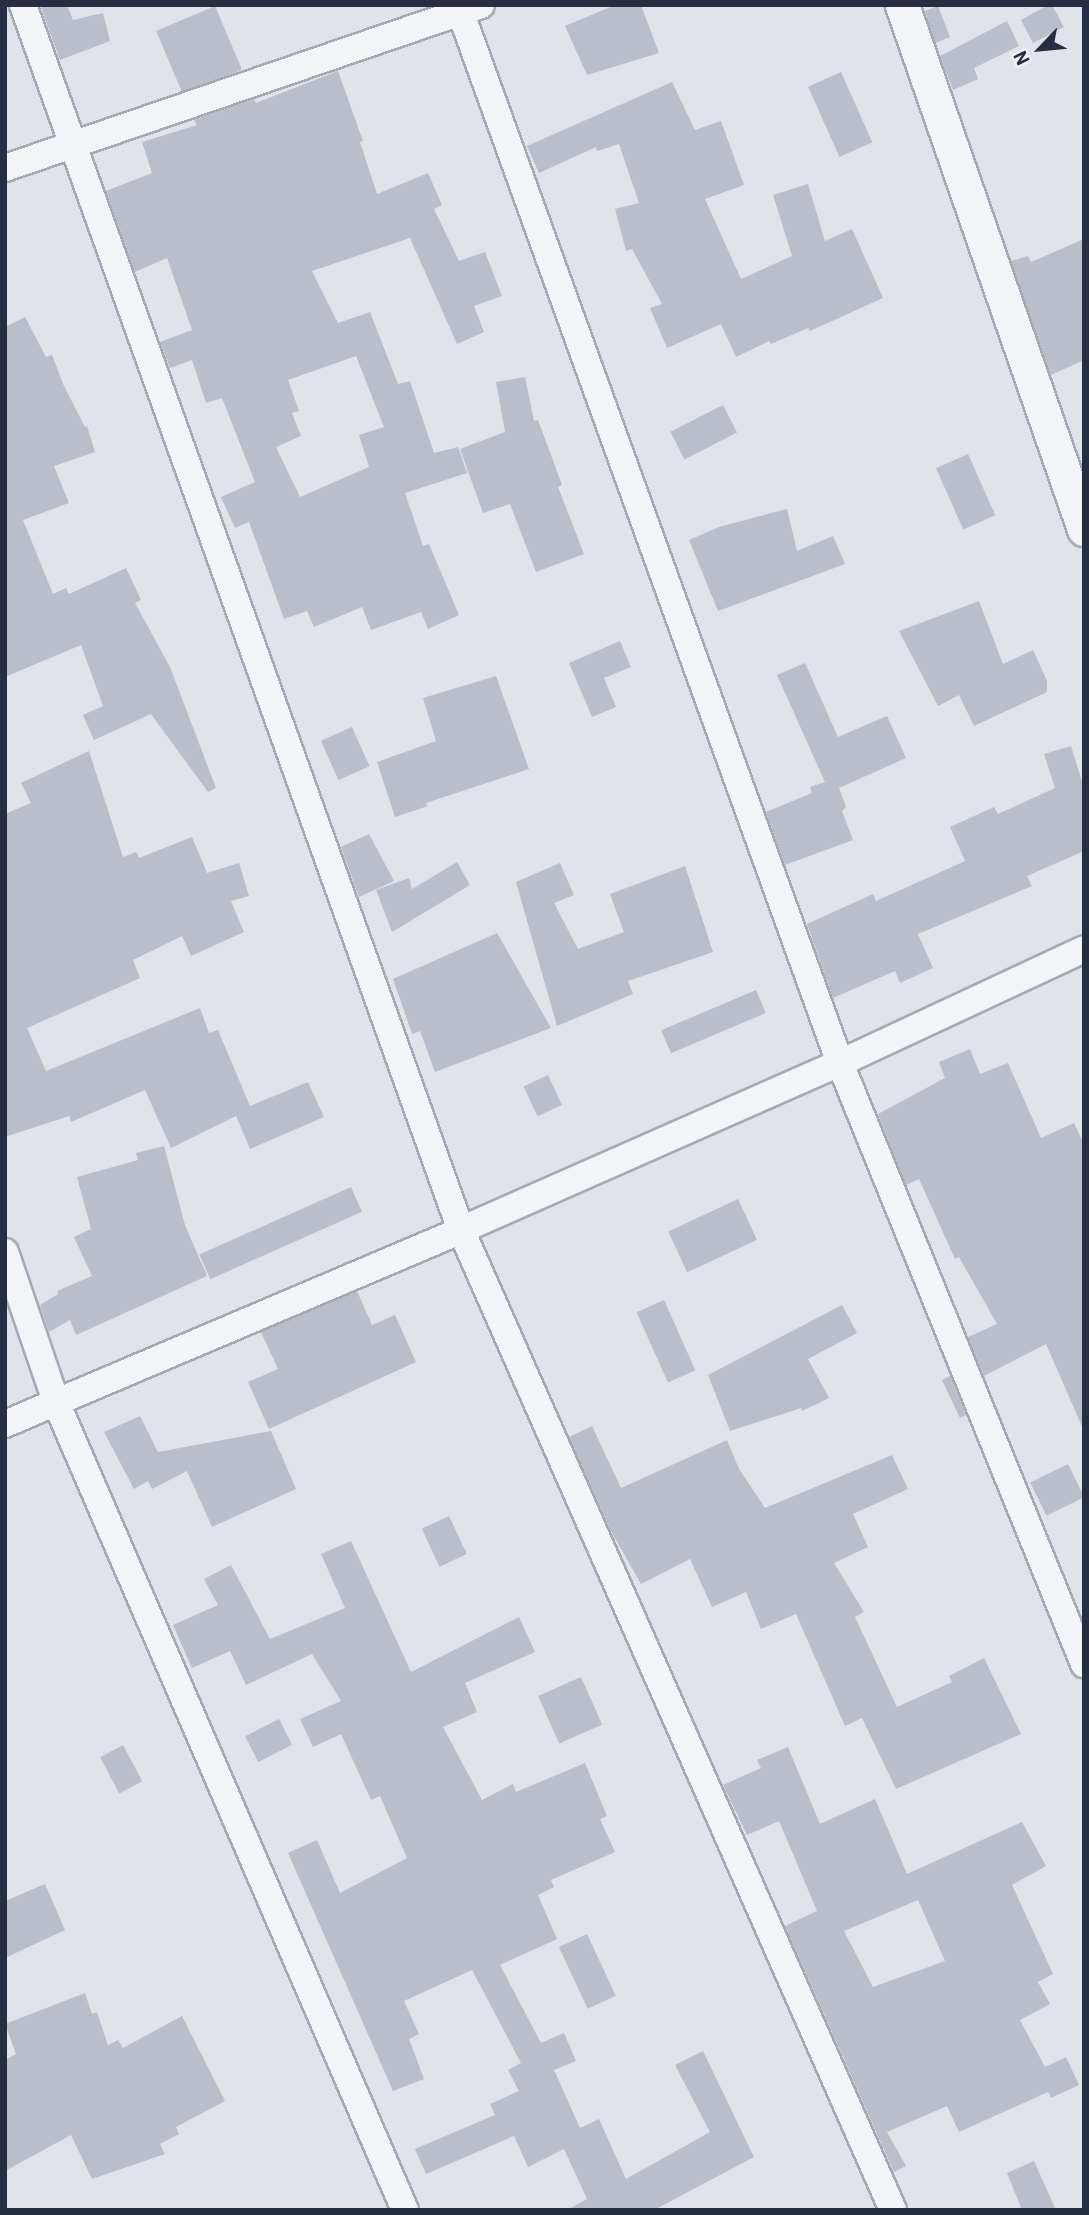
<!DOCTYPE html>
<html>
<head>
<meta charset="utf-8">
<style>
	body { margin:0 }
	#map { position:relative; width:1089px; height:2215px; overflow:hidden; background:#e0e3ea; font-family:Barlow,sans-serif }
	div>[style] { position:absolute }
	.building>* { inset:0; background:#babeca; transform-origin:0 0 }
	.roads { filter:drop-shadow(2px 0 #a5a9b4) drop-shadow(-2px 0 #a5a9b4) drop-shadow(0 2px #a5a9b4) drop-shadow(0 -2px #a5a9b4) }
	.minor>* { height:26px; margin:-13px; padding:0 13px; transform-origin:13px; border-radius:13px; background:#f3f4f8 }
	.tertiary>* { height:33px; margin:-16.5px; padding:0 16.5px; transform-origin:16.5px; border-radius:16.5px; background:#f3f4f8 }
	span { translate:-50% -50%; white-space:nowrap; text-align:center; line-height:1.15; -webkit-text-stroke:5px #f0f2f7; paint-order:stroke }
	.frame { position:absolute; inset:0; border:7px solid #282e42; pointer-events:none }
	.north { position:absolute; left:1005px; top:14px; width:70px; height:70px; -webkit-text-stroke:5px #f0f2f7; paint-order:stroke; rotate:244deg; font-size:19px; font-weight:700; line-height:28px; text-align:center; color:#282e42 }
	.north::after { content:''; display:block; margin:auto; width:24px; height:32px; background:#282e42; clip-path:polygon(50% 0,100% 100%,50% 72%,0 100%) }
</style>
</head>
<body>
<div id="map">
	<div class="building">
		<i style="clip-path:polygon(40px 5px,67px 5px,73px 20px,103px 13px,110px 41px,60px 60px)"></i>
		<i style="clip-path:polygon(615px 5px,641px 5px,659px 53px,587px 75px,565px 26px)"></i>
		<i style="clip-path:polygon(1048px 5px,1052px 5px,1064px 27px,1033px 43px,1021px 20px)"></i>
		<i style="left:215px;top:6px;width:69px;height:64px;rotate:67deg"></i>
		<i style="clip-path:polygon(938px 6px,950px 37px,935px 43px,925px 11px)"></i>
		<i style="clip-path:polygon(1007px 21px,1019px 46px,974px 68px,978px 79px,953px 90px,940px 56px)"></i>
		<i style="clip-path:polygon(evenodd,338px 71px,363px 141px,360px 142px,377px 194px,428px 173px,442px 205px,434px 209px,459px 261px,485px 252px,502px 296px,474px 306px,484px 332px,457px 344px,410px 238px,312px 271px,338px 323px,370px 312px,398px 384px,410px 381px,434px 453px,458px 447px,467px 473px,405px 493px,423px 546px,429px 544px,459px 615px,428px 629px,421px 612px,371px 630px,362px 607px,314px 627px,307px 611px,284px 619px,249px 522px,235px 528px,221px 497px,255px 482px,222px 398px,206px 403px,192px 360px,170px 368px,160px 342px,192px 330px,167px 258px,135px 272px,106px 191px,152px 173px,142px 142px,197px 125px,194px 120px,254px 99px,256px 103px,338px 71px,356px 356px,384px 427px,359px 435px,369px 467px,300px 497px,276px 447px,301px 436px,292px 413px,299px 411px,288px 380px,356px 356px)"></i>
		<i style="left:841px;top:72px;width:77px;height:36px;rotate:66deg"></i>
		<i style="clip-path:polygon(672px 82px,695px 130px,721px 121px,744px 185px,705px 199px,741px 279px,792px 256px,773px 195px,808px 184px,825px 241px,852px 229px,883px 298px,810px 331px,808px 328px,771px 344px,769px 341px,736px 357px,721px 324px,667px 348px,650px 308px,662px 304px,632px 249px,626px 251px,615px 209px,639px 203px,619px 144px,597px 151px,596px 147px,539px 173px,527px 146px)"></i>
		<i style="clip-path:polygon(1084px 239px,1084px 360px,1051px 375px,1011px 261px,1028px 256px,1031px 262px)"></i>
		<i style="clip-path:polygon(25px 317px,46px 357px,52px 355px,64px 386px,85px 427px,87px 426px,95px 452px,54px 466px,69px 503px,23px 520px,53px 594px,66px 588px,69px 594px,126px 568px,141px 600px,135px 603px,170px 667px,216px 788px,208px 792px,151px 714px,94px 740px,83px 715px,103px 706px,81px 645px,5px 677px,5px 327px)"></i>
		<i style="clip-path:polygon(525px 377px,534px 421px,538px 420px,562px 485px,558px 487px,584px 554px,536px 572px,510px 504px,483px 513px,460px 449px,505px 432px,496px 382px)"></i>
		<i style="left:723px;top:405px;width:31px;height:59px;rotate:63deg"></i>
		<i style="left:968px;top:454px;width:67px;height:35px;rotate:66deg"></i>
		<i style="clip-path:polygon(787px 509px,797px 551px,833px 536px,845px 564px,718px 611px,689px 540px,719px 527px)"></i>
		<i style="clip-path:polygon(979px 601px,1003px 664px,1033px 650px,1047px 681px,1047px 692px,974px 726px,959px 695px,938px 706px,899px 631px)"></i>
		<i style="clip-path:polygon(620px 641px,631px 667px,604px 678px,616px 707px,592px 717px,569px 663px)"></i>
		<i style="clip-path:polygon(805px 663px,838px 737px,887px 716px,906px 758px,839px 788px,846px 807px,842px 811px,853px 840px,785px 865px,766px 812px,812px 793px,810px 787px,825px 782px,777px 675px)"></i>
		<i style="clip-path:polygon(496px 676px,529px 769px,426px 803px,428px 806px,395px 817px,377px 762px,436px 741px,423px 698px)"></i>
		<i style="left:352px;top:727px;width:43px;height:34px;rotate:66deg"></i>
		<i style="clip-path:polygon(1071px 746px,1084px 788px,1084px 851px,1027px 876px,1032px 886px,918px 934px,933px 968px,900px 983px,895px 971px,833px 998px,807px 924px,873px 894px,876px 901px,965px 861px,950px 827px,994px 807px,998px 814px,1055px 788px,1044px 754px)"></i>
		<i style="clip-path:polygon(89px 751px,123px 857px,136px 852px,139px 858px,192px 837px,207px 873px,239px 863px,249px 896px,231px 901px,244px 932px,191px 956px,182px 936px,133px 960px,140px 978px,27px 1028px,46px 1071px,200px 1008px,209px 1033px,218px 1030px,250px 1106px,308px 1082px,324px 1117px,250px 1149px,236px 1116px,171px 1148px,145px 1090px,71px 1122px,69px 1116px,5px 1137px,5px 814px,31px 803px,21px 783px)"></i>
		<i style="clip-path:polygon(369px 834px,394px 881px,359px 897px,341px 847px)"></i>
		<i style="clip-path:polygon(457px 862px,470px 885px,392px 932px,376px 890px,409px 878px,412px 889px)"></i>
		<i style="clip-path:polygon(560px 863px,574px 895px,554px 903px,578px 949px,624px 932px,610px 894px,685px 866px,713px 952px,628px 981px,633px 994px,557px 1026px,516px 882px)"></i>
		<i style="clip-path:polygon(497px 933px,551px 1028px,435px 1072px,420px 1031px,412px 1034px,393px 979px)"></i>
		<i style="left:756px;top:990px;width:25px;height:103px;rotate:67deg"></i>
		<i style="clip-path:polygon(970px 1049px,980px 1074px,1008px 1063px,1041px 1138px,1074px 1123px,1084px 1144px,1084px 1431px,1046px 1344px,984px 1376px,968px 1337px,997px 1324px,959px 1257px,955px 1259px,919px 1179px,906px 1185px,878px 1114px,945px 1078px,939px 1062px)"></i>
		<i style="left:548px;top:1075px;width:33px;height:27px;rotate:65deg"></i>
		<i style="clip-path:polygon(164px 1146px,185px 1225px,207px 1276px,76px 1335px,70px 1320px,49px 1332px,40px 1305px,58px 1294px,57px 1291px,92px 1276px,74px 1237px,91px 1229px,77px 1177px,138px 1160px,136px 1153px)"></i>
		<i style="left:351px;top:1187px;width:27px;height:166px;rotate:66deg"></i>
		<i style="left:738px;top:1199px;width:45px;height:77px;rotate:65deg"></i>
		<i style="clip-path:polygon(357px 1291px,372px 1325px,395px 1315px,416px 1362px,269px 1429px,248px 1382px,278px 1369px,261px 1332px)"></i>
		<i style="left:664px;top:1300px;width:77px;height:30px;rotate:66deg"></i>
		<i style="clip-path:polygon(842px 1305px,857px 1333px,808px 1359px,829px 1398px,802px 1411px,801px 1408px,730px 1431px,708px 1375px)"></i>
		<i style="clip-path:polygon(950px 1376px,966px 1415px,960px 1418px,942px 1380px)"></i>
		<i style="clip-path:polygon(140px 1416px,158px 1452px,271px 1431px,296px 1489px,212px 1527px,187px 1471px,152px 1489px,148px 1481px,134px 1489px,104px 1432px)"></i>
		<i style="clip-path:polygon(592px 1426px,621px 1488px,727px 1440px,739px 1469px,765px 1508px,892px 1455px,908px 1489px,853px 1514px,868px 1547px,834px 1563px,864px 1612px,855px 1617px,897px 1707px,952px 1682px,949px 1676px,984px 1658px,1021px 1734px,896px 1789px,862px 1718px,845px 1726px,796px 1614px,761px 1629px,746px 1592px,712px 1607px,690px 1559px,641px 1584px,611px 1531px,569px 1437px)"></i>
		<i style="left:1068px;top:1464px;width:37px;height:42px;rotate:64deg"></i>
		<i style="left:449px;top:1516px;width:42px;height:30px;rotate:65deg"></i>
		<i style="clip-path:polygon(351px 1541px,411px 1672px,519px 1617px,535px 1652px,465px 1683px,477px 1712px,443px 1727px,482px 1800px,513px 1784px,516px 1792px,585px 1763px,607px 1816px,600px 1819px,615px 1852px,551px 1880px,554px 1887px,538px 1895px,557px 1939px,500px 1965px,541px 2043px,564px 2033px,576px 2061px,554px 2070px,580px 2128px,599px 2119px,626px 2179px,710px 2132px,675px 2065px,703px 2051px,754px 2157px,654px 2210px,567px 2210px,587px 2199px,564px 2149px,528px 2167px,514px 2136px,426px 2174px,415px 2149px,495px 2115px,490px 2104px,519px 2091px,508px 2070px,521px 2063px,472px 1970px,404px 2001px,419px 2034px,409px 2039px,424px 2079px,393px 2091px,288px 1853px,317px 1840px,340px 1893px,407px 1858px,380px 1796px,371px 1800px,341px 1734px,313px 1747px,300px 1719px,341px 1701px,312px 1654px,246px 1685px,230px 1651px,192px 1668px,173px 1625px,218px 1605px,204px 1579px,231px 1565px,270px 1639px,345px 1608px,321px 1554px)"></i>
		<i style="left:581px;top:1677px;width:52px;height:47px;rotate:66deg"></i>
		<i style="left:279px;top:1719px;width:29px;height:38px;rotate:63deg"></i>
		<i style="left:123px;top:1745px;width:41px;height:26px;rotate:62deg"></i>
		<i style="clip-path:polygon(evenodd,788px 1747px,820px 1824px,875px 1799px,907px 1874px,1022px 1822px,1046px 1866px,1012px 1885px,1053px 1974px,1038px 1982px,1050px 2004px,1020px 2020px,1045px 2067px,1066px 2057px,1079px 2085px,1051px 2098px,1048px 2092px,959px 2132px,947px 2106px,887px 2132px,906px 2166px,894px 2172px,785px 1926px,817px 1911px,779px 1821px,747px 1835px,723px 1785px,761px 1768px,757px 1760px,788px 1747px,918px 1900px,945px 1961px,873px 1987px,844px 1931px,918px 1900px)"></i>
		<i style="clip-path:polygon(45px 1884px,65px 1930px,5px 1958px,5px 1901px)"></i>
		<i style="left:587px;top:1934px;width:68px;height:31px;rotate:65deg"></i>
		<i style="clip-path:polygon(85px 1993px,92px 2014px,97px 2012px,108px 2045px,118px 2040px,123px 2048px,182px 2016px,225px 2101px,176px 2127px,179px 2134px,160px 2144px,165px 2154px,92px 2179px,71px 2135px,5px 2171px,5px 2060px,16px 2054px,5px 2024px)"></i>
		<i style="clip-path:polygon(1034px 2161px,1056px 2210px,1022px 2210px,1007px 2173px)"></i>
	</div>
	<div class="roads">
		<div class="minor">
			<i style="left:23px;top:5px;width:1301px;rotate:70.33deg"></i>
			<i style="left:461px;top:1230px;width:1071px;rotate:66.21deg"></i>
			<i style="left:458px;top:5px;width:1125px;rotate:70.15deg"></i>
			<i style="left:840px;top:1063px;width:649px;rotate:67.9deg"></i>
			<i style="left:5px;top:168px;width:503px;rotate:-18.9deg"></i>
			<i style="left:5px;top:1252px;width:158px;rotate:71.2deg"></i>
			<i style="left:56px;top:1402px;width:880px;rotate:66.64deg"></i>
			<i style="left:5px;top:1424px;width:496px;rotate:-23deg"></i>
			<i style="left:461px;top:1230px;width:414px;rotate:-23.8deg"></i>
			<i style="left:840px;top:1063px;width:269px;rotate:-25deg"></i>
		</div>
		<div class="tertiary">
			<i style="left:902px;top:5px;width:555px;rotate:70.85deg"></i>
		</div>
	</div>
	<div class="frame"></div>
	<div class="north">N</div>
</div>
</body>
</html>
